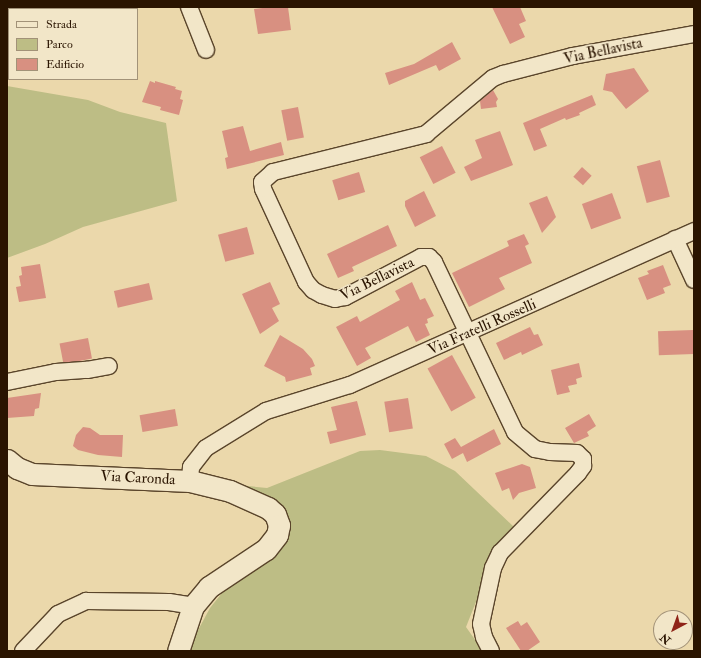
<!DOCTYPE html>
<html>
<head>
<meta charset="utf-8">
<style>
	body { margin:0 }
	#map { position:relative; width:701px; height:658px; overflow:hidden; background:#ebd8ab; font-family:"IM FELL Double Pica",serif }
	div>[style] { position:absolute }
	.green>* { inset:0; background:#bdbd85 }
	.building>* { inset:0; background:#d89081; transform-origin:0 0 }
	.roads { filter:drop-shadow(1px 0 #5a452b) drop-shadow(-1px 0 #5a452b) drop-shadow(0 1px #5a452b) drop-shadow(0 -1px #5a452b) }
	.minor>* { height:16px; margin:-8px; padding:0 8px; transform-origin:8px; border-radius:8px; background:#f2e6c8 }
	.tertiary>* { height:21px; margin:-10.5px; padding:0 10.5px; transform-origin:10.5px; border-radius:10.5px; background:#f2e6c8 }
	span { translate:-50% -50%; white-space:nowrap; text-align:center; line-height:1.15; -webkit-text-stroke:3px #f2e6c8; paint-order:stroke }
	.street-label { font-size:15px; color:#2a1400 }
	.frame { position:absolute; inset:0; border:8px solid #2a1400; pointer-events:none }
	.legend { position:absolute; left:8px; top:8px; width:130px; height:72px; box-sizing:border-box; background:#f2e6c8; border:1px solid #a29278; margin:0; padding:5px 7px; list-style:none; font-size:12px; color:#2a1400 }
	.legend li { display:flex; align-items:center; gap:8px; height:20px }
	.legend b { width:20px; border:1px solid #a29278 }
	.north { position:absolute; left:653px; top:610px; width:40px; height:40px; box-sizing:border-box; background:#f2e6c8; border:1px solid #a29278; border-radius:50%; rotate:221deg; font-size:11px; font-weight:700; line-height:16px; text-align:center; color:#2a1400 }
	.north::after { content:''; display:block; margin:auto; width:14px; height:18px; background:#8f2418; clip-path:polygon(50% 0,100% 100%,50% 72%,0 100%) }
</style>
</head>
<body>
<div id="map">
	<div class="green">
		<i style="clip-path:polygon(7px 86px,88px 100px,120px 112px,166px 123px,177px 201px,83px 227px,45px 244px,7px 258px)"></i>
		<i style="clip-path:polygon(380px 450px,426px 456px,455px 471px,514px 527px,511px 535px,497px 549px,466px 627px,483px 651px,190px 651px,197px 632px,210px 608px,222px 593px,233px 583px,255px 569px,286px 541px,288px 524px,238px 485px,267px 488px,360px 451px)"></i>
	</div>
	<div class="building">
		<i style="clip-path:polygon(271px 7px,288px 7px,291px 30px,258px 34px,254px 9px)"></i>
		<i style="clip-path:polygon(492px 7px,520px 7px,526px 21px,519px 24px,525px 37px,510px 44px)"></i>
		<i style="clip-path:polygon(452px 42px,461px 59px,439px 71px,436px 65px,389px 85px,385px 73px,414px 64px)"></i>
		<i style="clip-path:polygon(634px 68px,649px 91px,626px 109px,612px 92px,603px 90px,606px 74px)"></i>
		<i style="clip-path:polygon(150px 81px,155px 83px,155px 81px,176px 87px,175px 89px,182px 91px,180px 99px,183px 100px,179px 115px,160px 110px,161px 107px,142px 102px)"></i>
		<i style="clip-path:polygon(493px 90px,498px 99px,496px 102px,497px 107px,481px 109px,480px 101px)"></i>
		<i style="clip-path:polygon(592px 95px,596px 105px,579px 113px,580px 115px,566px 120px,565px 118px,540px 129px,547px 146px,534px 151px,523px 123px)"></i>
		<i style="left:298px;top:107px;width:31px;height:17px;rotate:79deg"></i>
		<i style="clip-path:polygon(243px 126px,250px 151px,281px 142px,284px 155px,227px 169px,225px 158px,228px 157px,222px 131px)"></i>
		<i style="clip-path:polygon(500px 131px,513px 165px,471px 181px,464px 167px,482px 158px,475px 140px)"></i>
		<i style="left:442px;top:146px;width:30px;height:25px;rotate:63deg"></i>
		<i style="left:660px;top:160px;width:38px;height:24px;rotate:75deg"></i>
		<i style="left:582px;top:167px;width:13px;height:13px;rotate:42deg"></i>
		<i style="left:359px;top:172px;width:21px;height:28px;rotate:73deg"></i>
		<i style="clip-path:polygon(424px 191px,436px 216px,415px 227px,405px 206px,405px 201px)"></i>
		<i style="left:612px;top:193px;width:27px;height:32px;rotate:70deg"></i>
		<i style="clip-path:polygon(547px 196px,556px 217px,542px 233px,529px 203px)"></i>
		<i style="clip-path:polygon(388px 225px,397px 246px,352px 267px,354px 271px,338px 278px,327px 254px)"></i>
		<i style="left:247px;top:227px;width:28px;height:30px;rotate:75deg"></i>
		<i style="clip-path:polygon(524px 234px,529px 244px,525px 246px,532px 263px,499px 278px,505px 289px,469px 307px,452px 273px,509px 246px,507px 241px)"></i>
		<i style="clip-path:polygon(40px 264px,46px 298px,19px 302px,16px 287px,21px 286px,19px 276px,22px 275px,21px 267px)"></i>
		<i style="clip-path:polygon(663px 265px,671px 285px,663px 288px,665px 293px,647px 300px,638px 278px,649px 274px,647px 271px)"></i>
		<i style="clip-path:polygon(270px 282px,280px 304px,272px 308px,279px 321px,260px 334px,242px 294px)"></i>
		<i style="clip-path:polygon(412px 282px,420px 300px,425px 298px,434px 316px,427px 319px,428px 323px,425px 324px,430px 335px,416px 342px,408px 326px,365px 348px,371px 358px,357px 366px,336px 327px,357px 316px,360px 322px,396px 302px,400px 300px,395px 291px)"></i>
		<i style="left:149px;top:283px;width:17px;height:36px;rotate:77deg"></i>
		<i style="clip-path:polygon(530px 327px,534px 335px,538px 334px,543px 345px,522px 355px,521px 352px,504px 360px,496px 343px)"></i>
		<i style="left:693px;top:330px;width:24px;height:35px;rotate:88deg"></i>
		<i style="clip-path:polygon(280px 335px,303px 349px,312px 359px,315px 366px,310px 368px,312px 375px,286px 382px,285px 377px,264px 366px)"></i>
		<i style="left:88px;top:338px;width:21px;height:29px;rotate:79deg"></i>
		<i style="left:452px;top:355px;width:49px;height:28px;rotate:61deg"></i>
		<i style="clip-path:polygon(579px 363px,582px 377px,576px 379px,577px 384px,568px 386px,570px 392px,557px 395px,551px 370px)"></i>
		<i style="clip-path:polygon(41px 393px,39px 408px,35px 409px,34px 416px,7px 418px,7px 398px)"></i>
		<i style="left:408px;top:398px;width:31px;height:24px;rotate:81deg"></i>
		<i style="clip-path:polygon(357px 401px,366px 435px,330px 444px,327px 432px,337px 430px,331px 407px)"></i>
		<i style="left:175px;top:409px;width:17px;height:36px;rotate:80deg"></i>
		<i style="clip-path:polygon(589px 414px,596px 426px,587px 432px,589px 436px,574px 443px,565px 428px)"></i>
		<i style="clip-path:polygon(83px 427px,90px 428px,100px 435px,123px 435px,122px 457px,98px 455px,78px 450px,73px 446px,76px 435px)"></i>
		<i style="clip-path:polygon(494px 429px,501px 444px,467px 462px,463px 453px,452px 459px,444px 444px,455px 438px,461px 447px)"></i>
		<i style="clip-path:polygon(522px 464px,530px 467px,536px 488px,519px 493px,513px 500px,509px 488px,502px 491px,495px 473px)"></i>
		<i style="clip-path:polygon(518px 621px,521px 626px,527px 622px,540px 642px,527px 651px,521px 651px,506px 628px)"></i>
	</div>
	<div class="roads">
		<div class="minor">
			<i style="left:189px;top:7px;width:46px;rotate:68.4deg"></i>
			<i style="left:7px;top:8px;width:5px;rotate:11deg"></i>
			<i style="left:675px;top:239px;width:45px;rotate:65.1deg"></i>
			<i style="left:7px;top:382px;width:50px;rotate:-11.5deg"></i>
			<i style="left:56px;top:372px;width:31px;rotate:-4deg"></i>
			<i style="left:87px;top:370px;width:22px;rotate:-10deg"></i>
			<i style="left:190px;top:481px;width:14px;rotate:-86deg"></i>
			<i style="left:191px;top:467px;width:24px;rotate:-52deg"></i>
			<i style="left:206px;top:448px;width:70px;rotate:-31.7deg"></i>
			<i style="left:266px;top:411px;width:88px;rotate:-17.2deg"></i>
			<i style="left:350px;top:385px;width:377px;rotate:-24.1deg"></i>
			<i style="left:23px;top:651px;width:51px;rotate:-46.6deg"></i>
			<i style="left:58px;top:614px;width:31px;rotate:-25deg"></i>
			<i style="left:86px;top:601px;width:83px;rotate:0.7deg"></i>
			<i style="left:169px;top:602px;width:24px;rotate:9deg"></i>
			<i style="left:491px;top:651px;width:16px;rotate:-117deg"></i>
			<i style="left:484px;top:637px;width:13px;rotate:-103deg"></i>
			<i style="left:481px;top:624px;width:57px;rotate:-77.9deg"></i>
			<i style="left:493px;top:568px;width:17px;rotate:-65deg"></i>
			<i style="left:500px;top:553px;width:112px;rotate:-45.7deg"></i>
			<i style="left:578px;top:473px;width:9px;rotate:-54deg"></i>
			<i style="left:583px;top:466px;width:7px;rotate:-90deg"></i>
			<i style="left:583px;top:459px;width:8px;rotate:-135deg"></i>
			<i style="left:577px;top:453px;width:27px;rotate:-178deg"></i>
			<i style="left:550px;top:452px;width:15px;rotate:-169deg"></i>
			<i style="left:535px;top:449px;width:26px;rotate:-140deg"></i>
			<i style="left:515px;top:432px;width:188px;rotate:-115.5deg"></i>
			<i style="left:434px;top:262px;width:7px;rotate:-135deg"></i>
			<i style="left:429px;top:257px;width:8px;rotate:180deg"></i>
			<i style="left:421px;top:257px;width:86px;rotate:152.2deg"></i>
			<i style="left:345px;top:297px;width:10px;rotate:169deg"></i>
			<i style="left:335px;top:299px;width:14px;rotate:-163deg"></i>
			<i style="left:322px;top:295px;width:10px;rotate:-151deg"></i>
			<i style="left:313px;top:290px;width:11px;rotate:-131deg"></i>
			<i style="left:306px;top:282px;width:102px;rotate:-114.8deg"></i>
			<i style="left:263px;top:189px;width:7px;rotate:-98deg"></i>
			<i style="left:262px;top:182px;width:15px;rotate:-42deg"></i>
			<i style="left:273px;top:172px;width:158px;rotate:-13.9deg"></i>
			<i style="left:426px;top:134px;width:87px;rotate:-39.9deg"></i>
			<i style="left:493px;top:78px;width:11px;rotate:-22deg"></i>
			<i style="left:503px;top:74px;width:72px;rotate:-14.4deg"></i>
			<i style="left:573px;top:56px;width:123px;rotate:-10.3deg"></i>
		</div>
		<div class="tertiary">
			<i style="left:7px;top:460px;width:13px;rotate:39deg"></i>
			<i style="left:17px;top:468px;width:16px;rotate:22deg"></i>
			<i style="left:32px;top:474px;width:158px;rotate:2.5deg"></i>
			<i style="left:190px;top:481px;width:41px;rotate:14deg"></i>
			<i style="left:230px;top:491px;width:42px;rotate:24.1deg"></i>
			<i style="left:268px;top:508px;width:9px;rotate:41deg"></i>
			<i style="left:275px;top:514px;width:12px;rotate:70deg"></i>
			<i style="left:279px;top:525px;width:10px;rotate:101deg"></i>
			<i style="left:277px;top:535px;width:18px;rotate:128deg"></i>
			<i style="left:266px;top:549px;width:69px;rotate:146.3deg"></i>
			<i style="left:209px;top:587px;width:25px;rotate:130deg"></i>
			<i style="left:193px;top:606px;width:47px;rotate:108.4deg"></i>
		</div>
	</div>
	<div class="street-label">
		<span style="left:603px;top:51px;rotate:-12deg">Via Bellavista</span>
		<span style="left:377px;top:279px;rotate:-26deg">Via Bellavista</span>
		<span style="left:482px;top:327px;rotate:-24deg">Via Fratelli Rosselli</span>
		<span style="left:138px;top:478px;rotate:3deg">Via Caronda</span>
	</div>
	<div class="frame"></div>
	<ul class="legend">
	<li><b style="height:5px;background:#f2e6c8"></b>Strada</li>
	<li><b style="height:11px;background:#bdbd85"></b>Parco</li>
	<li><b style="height:11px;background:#d89081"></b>Edificio</li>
	</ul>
	<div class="north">N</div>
</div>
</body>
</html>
